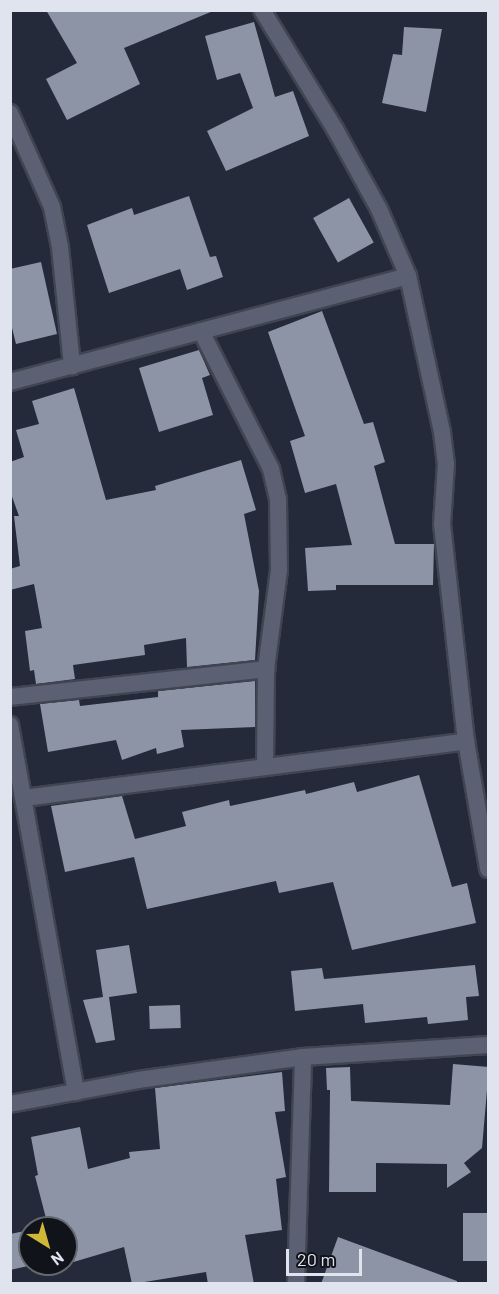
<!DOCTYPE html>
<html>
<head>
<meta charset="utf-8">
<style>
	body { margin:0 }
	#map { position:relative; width:499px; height:1294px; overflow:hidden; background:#242a39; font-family:Barlow,sans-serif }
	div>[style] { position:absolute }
	.building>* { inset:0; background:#8d94a6; transform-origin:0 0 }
	.roads { filter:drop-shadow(2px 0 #404551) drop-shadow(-2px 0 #404551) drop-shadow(0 2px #404551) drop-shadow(0 -2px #404551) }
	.minor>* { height:16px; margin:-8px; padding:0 8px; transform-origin:8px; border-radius:8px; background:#5b6172 }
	span { translate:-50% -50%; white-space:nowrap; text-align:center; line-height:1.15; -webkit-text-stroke:6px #101319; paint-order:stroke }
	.frame { position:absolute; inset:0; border:12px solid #e0e4ee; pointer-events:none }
	.north { position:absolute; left:18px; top:1216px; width:60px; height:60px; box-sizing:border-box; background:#101319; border:2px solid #63676e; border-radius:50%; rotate:143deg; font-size:16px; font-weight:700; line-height:24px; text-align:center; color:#e0e4ee }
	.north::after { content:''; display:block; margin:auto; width:21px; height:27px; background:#cfb837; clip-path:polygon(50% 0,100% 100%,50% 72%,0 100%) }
	.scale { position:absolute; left:286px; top:1249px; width:76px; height:27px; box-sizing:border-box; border:3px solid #e0e4ee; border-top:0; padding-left:8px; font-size:18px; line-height:21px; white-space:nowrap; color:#e0e4ee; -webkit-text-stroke:4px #101319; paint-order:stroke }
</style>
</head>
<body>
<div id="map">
	<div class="building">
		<i style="clip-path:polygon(46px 10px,213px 10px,213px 11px,124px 48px,140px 84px,67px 120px,46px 79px,77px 63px)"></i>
		<i style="clip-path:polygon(254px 22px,275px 97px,293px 91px,309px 136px,226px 171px,207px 131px,253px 108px,240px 73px,217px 80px,205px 36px)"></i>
		<i style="clip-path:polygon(404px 27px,442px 29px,426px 112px,382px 103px,393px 54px,402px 55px)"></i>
		<i style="clip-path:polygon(189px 196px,210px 257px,216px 256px,223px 277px,187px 290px,180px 269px,109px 293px,87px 225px,132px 208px,134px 215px)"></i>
		<i style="left:349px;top:198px;width:51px;height:41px;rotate:61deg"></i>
		<i style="clip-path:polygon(41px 262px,57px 334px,16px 344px,10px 320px,10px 269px)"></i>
		<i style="clip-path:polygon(322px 311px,364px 424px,373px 422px,385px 462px,374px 466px,395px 544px,434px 544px,433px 585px,336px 585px,336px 590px,308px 591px,305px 548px,352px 545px,336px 484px,305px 493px,290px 441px,305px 436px,268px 332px)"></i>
		<i style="clip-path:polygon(199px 350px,210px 375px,202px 378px,213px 415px,159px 432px,139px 368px)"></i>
		<i style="clip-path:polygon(74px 388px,106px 500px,156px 490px,155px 486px,241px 460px,256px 510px,244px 514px,259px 591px,255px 660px,187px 667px,186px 638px,144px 645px,145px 655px,73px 665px,75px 679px,36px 684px,34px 670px,30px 671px,25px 631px,42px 628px,34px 584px,10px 590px,10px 569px,20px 566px,14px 516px,19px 516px,10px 491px,10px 462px,24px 457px,16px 430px,39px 424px,32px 401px)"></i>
		<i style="clip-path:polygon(255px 681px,255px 727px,181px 730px,184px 747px,157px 754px,156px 748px,122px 760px,116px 740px,48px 752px,40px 704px,79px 700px,80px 706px,158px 697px,158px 691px)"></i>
		<i style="clip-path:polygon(419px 775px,452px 887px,467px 883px,476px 923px,352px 950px,333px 882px,279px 893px,276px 881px,147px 909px,134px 857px,65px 872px,51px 806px,122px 796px,135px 839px,186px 826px,182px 812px,229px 800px,230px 806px,305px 790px,306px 794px,354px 782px,357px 792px)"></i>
		<i style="clip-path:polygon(129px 945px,137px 993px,109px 997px,115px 1040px,96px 1043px,83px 1000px,103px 997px,96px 950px)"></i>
		<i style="clip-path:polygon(475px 965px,479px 996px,466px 997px,468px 1020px,428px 1024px,427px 1017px,365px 1023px,363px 1004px,295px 1011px,291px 971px,322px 968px,324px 979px)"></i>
		<i style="left:180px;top:1005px;width:23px;height:31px;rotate:88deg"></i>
		<i style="clip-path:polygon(453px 1064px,489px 1067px,482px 1148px,464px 1163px,471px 1172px,447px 1188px,447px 1164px,376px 1163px,376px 1192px,329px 1192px,330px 1090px,327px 1090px,326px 1068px,350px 1067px,351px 1101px,450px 1105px)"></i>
		<i style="clip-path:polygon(282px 1072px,285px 1111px,275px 1112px,286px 1177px,276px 1179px,282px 1230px,245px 1235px,254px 1284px,208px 1284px,206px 1272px,132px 1284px,124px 1247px,60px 1266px,66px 1264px,66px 1228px,38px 1228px,48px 1226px,35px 1176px,38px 1175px,31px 1137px,80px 1127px,88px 1169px,130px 1158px,129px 1152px,160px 1149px,155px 1088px)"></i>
		<i style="left:489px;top:1213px;width:48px;height:26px;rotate:90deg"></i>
		<i style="clip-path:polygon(30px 1230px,30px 1264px,37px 1264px,10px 1270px,10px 1234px)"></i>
		<i style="clip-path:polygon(338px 1237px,457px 1281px,457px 1284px,321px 1284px)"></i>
	</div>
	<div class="roads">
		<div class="minor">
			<i style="left:262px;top:10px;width:140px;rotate:58.5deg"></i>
			<i style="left:335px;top:129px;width:91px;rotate:61.2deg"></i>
			<i style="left:379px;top:209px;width:73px;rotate:66.6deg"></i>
			<i style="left:408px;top:276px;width:160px;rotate:77.7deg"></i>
			<i style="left:442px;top:432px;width:32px;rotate:83deg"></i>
			<i style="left:446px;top:464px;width:60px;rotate:93.8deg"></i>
			<i style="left:442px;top:524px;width:218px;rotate:83.7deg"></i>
			<i style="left:466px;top:741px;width:130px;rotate:80.2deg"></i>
			<i style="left:10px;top:113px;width:103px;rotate:65.9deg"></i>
			<i style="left:52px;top:207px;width:41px;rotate:78.7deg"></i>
			<i style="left:60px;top:247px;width:120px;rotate:84.2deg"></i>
			<i style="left:201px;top:331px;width:155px;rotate:63.1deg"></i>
			<i style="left:271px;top:469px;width:32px;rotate:77deg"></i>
			<i style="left:278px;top:500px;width:70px;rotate:89.2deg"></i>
			<i style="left:279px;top:570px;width:100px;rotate:97.5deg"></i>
			<i style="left:266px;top:669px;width:98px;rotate:90.6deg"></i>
			<i style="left:10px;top:382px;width:412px;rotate:-14.9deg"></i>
			<i style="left:10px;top:697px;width:258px;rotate:-6.2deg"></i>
			<i style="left:10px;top:725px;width:373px;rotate:79.8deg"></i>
			<i style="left:24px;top:798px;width:446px;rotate:-7.3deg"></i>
			<i style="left:10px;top:1104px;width:130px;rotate:-10.6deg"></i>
			<i style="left:138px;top:1080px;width:167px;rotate:-7.9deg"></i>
			<i style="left:303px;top:1057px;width:185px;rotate:-3.7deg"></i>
			<i style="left:296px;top:1284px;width:227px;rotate:-88.2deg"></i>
		</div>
	</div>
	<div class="frame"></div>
	<div class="north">N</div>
	<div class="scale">20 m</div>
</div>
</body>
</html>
